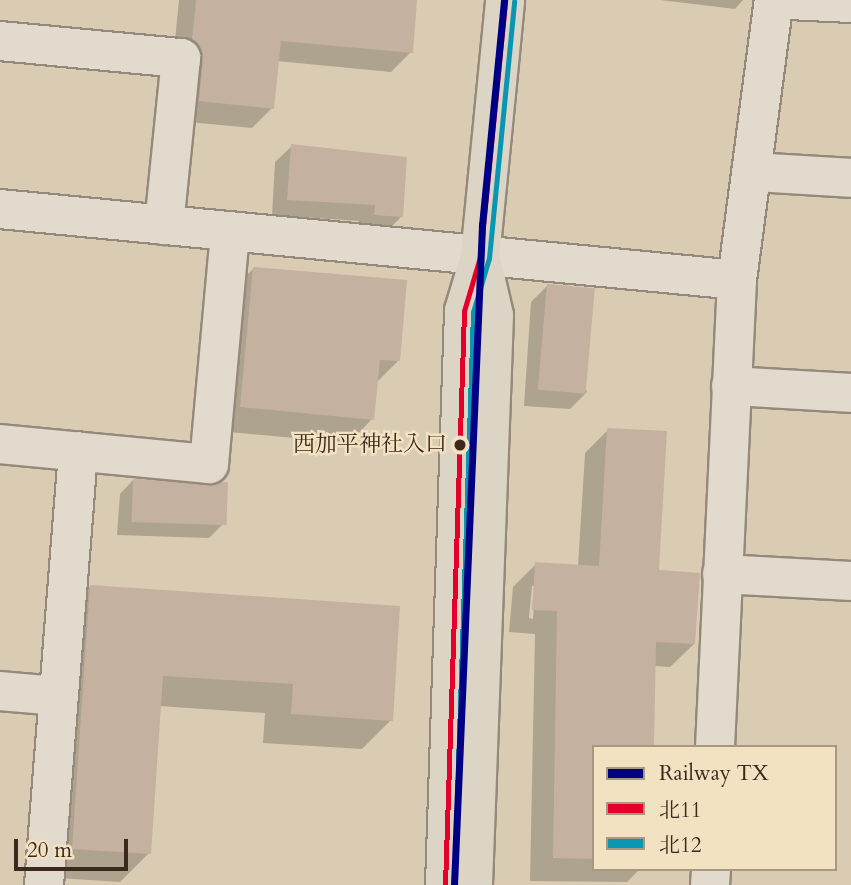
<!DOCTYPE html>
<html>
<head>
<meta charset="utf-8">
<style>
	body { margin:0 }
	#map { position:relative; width:851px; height:885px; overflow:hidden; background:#daccb2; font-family:Cardo,"Noto Serif JP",serif }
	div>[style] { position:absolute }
	.shadow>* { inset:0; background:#0003 }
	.building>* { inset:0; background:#c5b19f; transform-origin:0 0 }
	.roads { filter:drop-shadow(2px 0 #94897a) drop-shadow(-2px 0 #94897a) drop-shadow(0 2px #94897a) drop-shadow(0 -2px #94897a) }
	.minor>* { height:38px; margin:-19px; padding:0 19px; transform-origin:19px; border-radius:19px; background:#e1dacd }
	.major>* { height:38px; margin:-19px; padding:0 19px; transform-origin:19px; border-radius:19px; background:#dcd4c5 }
	.bus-1>* { height:5px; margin:-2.5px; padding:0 2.5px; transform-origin:2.5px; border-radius:2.5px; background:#e4002b }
	.bus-2>* { height:5px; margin:-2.5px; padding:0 2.5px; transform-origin:2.5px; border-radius:2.5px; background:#0996b3 }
	.rail-1>* { height:7px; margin:-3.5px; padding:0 3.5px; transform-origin:3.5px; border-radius:3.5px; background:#000084 }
	.dots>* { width:19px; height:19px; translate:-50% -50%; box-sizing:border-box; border:4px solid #f2e2c2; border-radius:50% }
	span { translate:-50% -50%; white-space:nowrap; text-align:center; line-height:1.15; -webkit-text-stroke:5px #f2e2c2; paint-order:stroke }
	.bus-label { font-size:22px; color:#3c281d }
	.right { translate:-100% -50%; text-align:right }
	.legend { position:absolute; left:592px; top:745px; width:245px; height:126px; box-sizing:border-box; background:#f2e2c2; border:2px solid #a99880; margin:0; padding:9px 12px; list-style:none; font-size:21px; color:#3c281d }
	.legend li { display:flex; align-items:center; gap:14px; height:35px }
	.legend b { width:35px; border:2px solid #a99880 }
	.scale { position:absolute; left:14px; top:839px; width:114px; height:32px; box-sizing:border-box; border:4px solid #3c281d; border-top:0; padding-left:9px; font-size:21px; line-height:24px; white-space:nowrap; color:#3c281d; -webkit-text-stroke:5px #f2e2c2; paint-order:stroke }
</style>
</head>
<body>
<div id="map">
	<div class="shadow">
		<i style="clip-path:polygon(179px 0,416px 0,411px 52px,391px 72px,277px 61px,272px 108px,252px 128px,179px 121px,173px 60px)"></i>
		<i style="clip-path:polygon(660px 0,743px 0,735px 9px)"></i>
		<i style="clip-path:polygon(292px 146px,402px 216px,385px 233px,358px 231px,359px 221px,272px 215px,275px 162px)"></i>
		<i style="clip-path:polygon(254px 268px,398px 361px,376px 383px,372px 419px,349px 443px,217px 431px,230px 292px)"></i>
		<i style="clip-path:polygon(548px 285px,587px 392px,570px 409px,524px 406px,531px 302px)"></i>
		<i style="clip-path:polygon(evenodd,608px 430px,657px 572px,694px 644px,670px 667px,654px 666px,594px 747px,594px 869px,640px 869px,627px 882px,530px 881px,535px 634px,509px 632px,513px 587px,536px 564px,578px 566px,585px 453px,608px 430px,532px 586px,535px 586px,533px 619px,529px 618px,532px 586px)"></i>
		<i style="clip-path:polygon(133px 480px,223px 524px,209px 538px,117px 535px,120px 494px)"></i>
		<i style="clip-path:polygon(90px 587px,391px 720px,362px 749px,263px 743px,265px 713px,159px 706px,149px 853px,120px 882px,44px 877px,61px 616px)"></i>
	</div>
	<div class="building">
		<i style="clip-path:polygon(196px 0,417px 0,413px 53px,281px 41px,274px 109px,199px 101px,203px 60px,192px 40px)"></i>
		<i style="clip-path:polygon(291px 144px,407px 157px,403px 217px,374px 215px,375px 205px,287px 200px)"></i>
		<i style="clip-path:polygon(253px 267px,407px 280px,400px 361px,380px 360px,374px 420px,240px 407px)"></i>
		<i style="left:547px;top:284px;width:48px;height:106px;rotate:5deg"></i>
		<i style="clip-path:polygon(607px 428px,667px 431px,659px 570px,700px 573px,695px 644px,656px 642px,654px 747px,594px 747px,594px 859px,553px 858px,557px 611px,532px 610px,535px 562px,599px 566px)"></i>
		<i style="left:133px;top:479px;width:95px;height:43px;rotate:2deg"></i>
		<i style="clip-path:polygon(90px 585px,400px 606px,393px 721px,291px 714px,293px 684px,163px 676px,151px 854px,72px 849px)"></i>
	</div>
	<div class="roads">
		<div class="minor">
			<i style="left:789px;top:0;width:62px;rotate:2.8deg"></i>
			<i style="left:0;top:41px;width:182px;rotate:5.4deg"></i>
			<i style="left:181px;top:58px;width:168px;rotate:95.8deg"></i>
			<i style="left:754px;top:172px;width:97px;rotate:3.5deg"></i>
			<i style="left:0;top:209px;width:740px;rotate:5.5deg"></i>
			<i style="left:731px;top:386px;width:120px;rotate:3.3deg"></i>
			<i style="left:0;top:444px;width:210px;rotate:5.5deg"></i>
			<i style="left:209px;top:464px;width:231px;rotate:-84.8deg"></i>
			<i style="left:722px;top:574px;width:129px;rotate:3.1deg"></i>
			<i style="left:0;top:691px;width:58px;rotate:4.9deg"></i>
			<i style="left:715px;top:747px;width:468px;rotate:-87.3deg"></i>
			<i style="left:737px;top:280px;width:282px;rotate:-82.5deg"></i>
			<i style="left:44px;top:885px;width:435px;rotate:-85.5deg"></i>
			<i style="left:710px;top:885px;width:16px;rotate:-86deg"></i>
		</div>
		<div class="major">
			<i style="left:445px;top:885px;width:574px;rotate:-88.1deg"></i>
			<i style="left:464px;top:311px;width:56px;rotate:-73.5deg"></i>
			<i style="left:480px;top:257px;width:258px;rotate:-84.4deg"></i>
			<i style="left:473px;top:885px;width:570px;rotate:-87.89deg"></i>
			<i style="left:494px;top:315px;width:57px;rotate:-103.1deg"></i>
		</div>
	</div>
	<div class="bus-1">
		<i style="left:445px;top:885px;width:574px;rotate:-88.1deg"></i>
		<i style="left:464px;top:311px;width:56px;rotate:-73.5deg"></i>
		<i style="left:480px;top:257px;width:258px;rotate:-84.4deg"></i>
	</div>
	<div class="bus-2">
		<i style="left:454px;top:885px;width:573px;rotate:-88.1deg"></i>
		<i style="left:473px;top:312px;width:56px;rotate:-73.5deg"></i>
		<i style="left:489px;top:258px;width:258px;rotate:-84.4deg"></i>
	</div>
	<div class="rail-1">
		<i style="left:454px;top:885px;width:661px;rotate:-87.57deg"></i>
		<i style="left:482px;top:225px;width:226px;rotate:-84.4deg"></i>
	</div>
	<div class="dots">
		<i style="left:460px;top:445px;background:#3c281d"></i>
	</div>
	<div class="bus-label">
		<span class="right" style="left:447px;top:445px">西加平神社入口</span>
	</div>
	<ul class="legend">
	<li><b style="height:9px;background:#000084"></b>Railway TX</li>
	<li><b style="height:9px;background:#e4002b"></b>北11</li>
	<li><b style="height:9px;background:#0996b3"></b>北12</li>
	</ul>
	<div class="scale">20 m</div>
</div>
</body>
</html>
